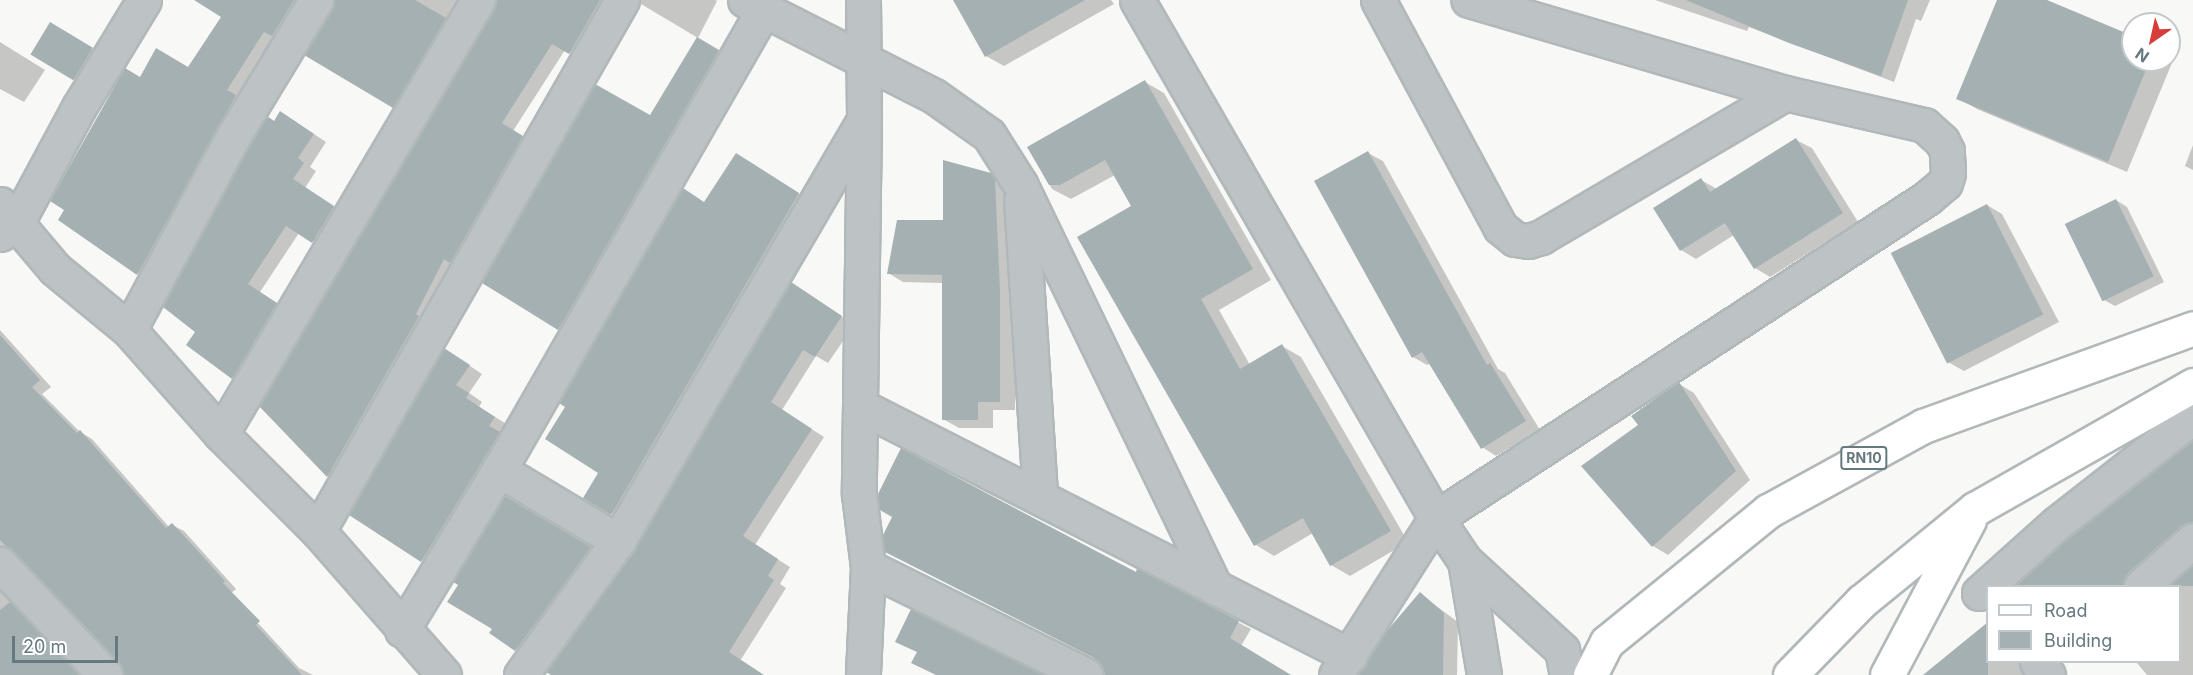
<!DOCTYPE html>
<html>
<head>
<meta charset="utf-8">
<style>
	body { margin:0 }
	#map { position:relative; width:2193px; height:675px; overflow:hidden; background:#f8f8f6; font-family:Inter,sans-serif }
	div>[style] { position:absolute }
	.shadow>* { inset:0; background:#0003 }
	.building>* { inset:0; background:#a5b0b3; transform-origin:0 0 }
	.roads { filter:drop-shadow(2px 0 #b1b8ba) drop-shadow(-2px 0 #b1b8ba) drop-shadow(0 2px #b1b8ba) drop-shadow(0 -2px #b1b8ba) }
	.street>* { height:33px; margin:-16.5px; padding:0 16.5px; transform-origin:16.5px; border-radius:16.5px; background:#bdc3c5 }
	.primary>* { height:33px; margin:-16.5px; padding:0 16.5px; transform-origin:16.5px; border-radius:16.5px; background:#fff }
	span { translate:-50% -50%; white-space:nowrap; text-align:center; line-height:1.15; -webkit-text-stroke:6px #fff; paint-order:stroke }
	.shield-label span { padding:2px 4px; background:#fff; border:2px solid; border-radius:4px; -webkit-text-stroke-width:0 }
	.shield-label { font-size:14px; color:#66797f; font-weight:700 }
	.legend { position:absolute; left:1986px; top:585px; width:195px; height:78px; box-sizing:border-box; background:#fff; border:2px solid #c2c9cc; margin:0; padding:8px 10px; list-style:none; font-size:18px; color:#66797f }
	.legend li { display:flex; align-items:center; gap:12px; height:30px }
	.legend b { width:30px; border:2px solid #c2c9cc }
	.north { position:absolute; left:2121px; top:12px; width:60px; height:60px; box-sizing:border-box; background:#fff; border:2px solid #c2c9cc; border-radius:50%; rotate:214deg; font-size:16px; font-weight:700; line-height:24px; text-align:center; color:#66797f }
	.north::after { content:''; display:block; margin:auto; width:21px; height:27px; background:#d73d38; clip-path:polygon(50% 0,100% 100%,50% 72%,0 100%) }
	.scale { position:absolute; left:12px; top:636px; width:106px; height:27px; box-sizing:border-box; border:3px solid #66797f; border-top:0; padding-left:8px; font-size:18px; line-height:21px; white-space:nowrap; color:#66797f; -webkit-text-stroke:4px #fff; paint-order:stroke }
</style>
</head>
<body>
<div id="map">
	<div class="shadow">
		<i style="clip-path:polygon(197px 0,313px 0,150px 281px,60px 220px,140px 79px,188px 69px,223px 17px)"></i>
		<i style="clip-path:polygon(336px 0,473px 0,406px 113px,306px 55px)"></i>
		<i style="clip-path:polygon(498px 0,617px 0,582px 60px,565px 50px,513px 131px,534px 144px,340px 483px,328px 476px,261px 406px,496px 10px)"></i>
		<i style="clip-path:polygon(641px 0,715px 0,717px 1px,698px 38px,641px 4px)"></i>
		<i style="clip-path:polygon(955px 0,1111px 0,1114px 4px,1004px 66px,986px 56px)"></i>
		<i style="clip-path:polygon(1655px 0,1930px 0,1921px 21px,1916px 19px,1894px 82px,1749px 27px,1747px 31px)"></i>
		<i style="clip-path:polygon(1999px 0,2044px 0,2133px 38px,2133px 60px,2169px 60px,2169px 55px,2174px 58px,2127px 172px,1977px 109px,1958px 98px)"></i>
		<i style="clip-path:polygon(51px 24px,103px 56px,85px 86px,74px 79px)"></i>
		<i style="clip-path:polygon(698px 39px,728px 57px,569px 335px,559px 329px,651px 117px)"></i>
		<i style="clip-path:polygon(0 42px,45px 70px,24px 102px,0 89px)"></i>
		<i style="clip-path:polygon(1145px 82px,1164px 93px,1271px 280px,1219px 310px,1250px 365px,1282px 346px,1301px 357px,1408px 542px,1350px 576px,1331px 565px,1313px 533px,1274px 556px,1256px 545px,1133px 207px,1115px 175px,1071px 199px,1052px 189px,1029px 147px)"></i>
		<i style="clip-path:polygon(293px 120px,326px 142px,310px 167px,316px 171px,305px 188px,346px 215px,326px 249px,299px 233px,260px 292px,289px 311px,246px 385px,233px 377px,197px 332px,274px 122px)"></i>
		<i style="clip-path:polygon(1796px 140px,1812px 148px,1858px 222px,1770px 277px,1755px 268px,1734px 235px,1696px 259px,1681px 250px,1701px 180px,1717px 189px)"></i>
		<i style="clip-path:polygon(2193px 145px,2193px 170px,2185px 166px)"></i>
		<i style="clip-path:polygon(1368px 153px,1383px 161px,1498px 369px,1505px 373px,1540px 430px,1496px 456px,1482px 447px,1430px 363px,1427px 365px,1413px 357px)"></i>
		<i style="clip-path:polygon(748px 161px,810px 201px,623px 520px,585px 498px,600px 472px,705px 204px)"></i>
		<i style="clip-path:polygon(990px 175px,1006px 184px,1015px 301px,1015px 410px,993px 410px,993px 428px,959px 428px,943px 419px,943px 283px,903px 282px,888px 273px,945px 222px)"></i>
		<i style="clip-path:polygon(2116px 200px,2127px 207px,2164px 282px,2115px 306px,2104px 300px)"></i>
		<i style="clip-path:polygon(1987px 205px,2002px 214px,2059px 322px,1964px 371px,1948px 362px)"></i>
		<i style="clip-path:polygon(804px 291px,854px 325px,828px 363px,816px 356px,782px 410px,824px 437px,755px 545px,790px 567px,780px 584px,786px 588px,740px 661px,751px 675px,554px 675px)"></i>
		<i style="clip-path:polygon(0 330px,51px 387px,42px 394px,80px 432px,92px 439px,169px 527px,172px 525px,184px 531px,236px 589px,136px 675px,120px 661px,16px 552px,0 556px)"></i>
		<i style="clip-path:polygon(458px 358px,482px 374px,469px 393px,482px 402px,479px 407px,508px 425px,435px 568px,351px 514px)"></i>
		<i style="clip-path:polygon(1679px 384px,1694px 393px,1750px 480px,1668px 555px,1653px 546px,1641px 425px)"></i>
		<i style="clip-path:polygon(2193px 442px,2193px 533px,2136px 586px,2017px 586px,2069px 540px)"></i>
		<i style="clip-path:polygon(506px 498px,603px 556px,530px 657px,491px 633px,494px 628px)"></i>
		<i style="clip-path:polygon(2193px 567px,2193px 675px,2147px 675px,2136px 662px,2180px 662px,2180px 586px,2169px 586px)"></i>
		<i style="clip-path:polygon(1138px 570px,1251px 629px,1241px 646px,1285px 675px,1106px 675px)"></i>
		<i style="clip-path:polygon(0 587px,85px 675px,0 675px)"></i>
		<i style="clip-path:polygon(1420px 594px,1458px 622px,1457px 675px,1360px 675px)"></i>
		<i style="clip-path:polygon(247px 617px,259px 624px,299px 668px,313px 675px,191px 675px)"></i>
		<i style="clip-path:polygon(1988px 662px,2032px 662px,2032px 675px,1936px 675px)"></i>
	</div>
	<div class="building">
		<i style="clip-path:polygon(194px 0,294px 0,272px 36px,264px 32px,258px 41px,227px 90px,236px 95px,137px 275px,58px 220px,64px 210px,50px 201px,125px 68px,140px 77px,156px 48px,188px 67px,221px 17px)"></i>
		<i style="clip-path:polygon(335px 0,415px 0,446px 18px,393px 108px,304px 55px,332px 10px)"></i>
		<i style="clip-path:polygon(497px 0,600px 0,569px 54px,552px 44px,502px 123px,523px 136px,450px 263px,444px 259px,416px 314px,419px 316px,327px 477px,259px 406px,494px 10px)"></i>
		<i style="clip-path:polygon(953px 0,1085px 0,985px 57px)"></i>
		<i style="clip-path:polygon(1686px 0,1908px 0,1881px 76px,1789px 43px)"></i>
		<i style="clip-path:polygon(1997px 0,2047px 0,2133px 36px,2133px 60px,2150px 60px,2108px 162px,1956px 99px)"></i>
		<i style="left:50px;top:22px;width:50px;height:38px;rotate:31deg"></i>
		<i style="clip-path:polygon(697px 37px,719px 50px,558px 330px,482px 283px,595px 84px,650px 115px)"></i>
		<i style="clip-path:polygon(1145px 80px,1253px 269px,1201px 299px,1240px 369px,1282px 344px,1391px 531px,1330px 566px,1303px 518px,1254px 546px,1077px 237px,1131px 206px,1105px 160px,1060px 185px,1049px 185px,1027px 147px)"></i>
		<i style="clip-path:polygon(280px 111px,314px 134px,298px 158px,304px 163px,293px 179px,334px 206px,312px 243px,286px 226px,248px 284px,277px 303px,232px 379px,186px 345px,195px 332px,163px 307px,250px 144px,267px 116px,274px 121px)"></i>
		<i style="clip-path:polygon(1796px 138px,1843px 213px,1754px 269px,1725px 223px,1680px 251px,1653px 208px,1701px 178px,1710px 192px)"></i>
		<i style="clip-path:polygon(1368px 151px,1487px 365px,1490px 363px,1526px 421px,1481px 449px,1422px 352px,1412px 358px,1314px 181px)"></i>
		<i style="clip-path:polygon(736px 153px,799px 193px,611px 515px,583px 498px,598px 473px,545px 439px,565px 407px,559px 403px,683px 188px,704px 202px)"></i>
		<i style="clip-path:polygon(943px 160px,991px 173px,995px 179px,1000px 291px,1000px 402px,978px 402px,978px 420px,942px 420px,942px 275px,887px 274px,897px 220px,943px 220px)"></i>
		<i style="left:2116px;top:199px;width:86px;height:57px;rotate:64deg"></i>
		<i style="left:1987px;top:204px;width:124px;height:108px;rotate:63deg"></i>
		<i style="clip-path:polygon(791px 282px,842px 316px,815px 357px,803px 350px,771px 402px,812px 429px,743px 536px,778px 559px,768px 576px,774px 580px,729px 652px,764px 675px,551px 675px,546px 672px,634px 550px)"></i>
		<i style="clip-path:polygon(0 335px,40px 380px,32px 387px,77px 433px,80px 430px,166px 528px,172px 523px,198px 551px,225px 581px,223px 583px,260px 621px,256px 625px,302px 675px,123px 675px,119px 662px,0 540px)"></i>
		<i style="clip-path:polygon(444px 348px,470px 365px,456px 385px,469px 393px,466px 398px,495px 417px,489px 426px,500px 432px,421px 562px,349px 515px)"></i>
		<i style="clip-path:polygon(1679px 382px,1736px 471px,1652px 547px,1581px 466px,1638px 425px,1631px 416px)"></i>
		<i style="clip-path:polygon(2193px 440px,2193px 522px,2181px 526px,2129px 572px,2123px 586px,2014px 586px,2068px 538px)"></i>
		<i style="clip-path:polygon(901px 448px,1136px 572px,1137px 568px,1239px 621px,1230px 638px,1291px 675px,1105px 675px,1102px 665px,1094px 658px,885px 552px,883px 535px,892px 517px,880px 510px,878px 494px)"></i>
		<i style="clip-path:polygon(505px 496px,591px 547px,515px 651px,489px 633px,492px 629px,447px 602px,458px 585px,453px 582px)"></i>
		<i style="clip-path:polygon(2193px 565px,2193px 586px,2169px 586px)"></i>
		<i style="clip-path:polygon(1420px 592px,1444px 613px,1443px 675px,1358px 675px,1386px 632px)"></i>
		<i style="clip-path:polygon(10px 602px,79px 675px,0 675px,0 610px)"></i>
		<i style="clip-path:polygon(911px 609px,1044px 675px,936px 675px,911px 663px,917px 652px,895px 642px)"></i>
		<i style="clip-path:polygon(1988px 622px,1988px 675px,1923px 675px)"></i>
	</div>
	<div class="roads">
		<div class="street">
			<i style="left:745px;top:0;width:212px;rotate:26.9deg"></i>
			<i style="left:934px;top:96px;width:67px;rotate:35.3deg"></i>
			<i style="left:989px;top:135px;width:58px;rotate:57.7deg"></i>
			<i style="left:1020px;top:184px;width:448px;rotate:64.2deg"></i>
			<i style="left:863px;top:0;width:118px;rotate:89.5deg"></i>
			<i style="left:864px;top:118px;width:376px;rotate:90.8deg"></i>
			<i style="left:859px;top:494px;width:74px;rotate:83deg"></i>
			<i style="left:868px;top:567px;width:108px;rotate:92.7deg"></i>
			<i style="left:1137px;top:0;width:598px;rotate:60.01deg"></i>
			<i style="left:1436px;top:518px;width:52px;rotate:56deg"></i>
			<i style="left:1465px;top:561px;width:132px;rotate:42.5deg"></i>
			<i style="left:1562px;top:650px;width:25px;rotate:79deg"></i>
			<i style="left:1378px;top:0;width:258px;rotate:61.7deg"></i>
			<i style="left:1500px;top:227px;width:19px;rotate:39deg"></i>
			<i style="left:1515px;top:239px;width:13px;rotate:9deg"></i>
			<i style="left:1528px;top:241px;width:14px;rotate:-17deg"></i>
			<i style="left:1541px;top:237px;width:283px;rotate:-30.5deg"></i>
			<i style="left:1021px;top:200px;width:298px;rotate:86.3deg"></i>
			<i style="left:0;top:204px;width:85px;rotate:49.8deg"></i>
			<i style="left:55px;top:269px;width:96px;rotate:39.5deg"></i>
			<i style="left:129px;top:330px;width:139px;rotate:48.5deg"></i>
			<i style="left:221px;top:434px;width:137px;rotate:45deg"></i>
			<i style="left:318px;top:531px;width:191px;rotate:48.8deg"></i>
			<i style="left:0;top:234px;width:19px;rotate:-32deg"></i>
			<i style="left:16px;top:224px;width:133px;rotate:-61.7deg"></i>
			<i style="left:79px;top:107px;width:125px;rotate:-58.7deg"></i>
			<i style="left:129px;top:330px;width:221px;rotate:-61.7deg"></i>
			<i style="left:234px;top:135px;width:158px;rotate:-58.7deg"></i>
			<i style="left:860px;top:406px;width:550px;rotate:27.03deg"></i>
			<i style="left:221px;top:434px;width:504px;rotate:-59.37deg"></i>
			<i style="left:499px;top:470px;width:139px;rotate:30.8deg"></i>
			<i style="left:318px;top:531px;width:612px;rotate:-60.21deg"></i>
			<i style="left:1465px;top:561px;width:116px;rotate:80.5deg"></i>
			<i style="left:0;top:564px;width:153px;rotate:46.6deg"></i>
			<i style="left:868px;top:567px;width:243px;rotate:26.4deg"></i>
			<i style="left:2141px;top:586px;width:69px;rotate:-41.5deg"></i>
			<i style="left:1979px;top:593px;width:103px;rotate:-41.9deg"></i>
			<i style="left:2056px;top:524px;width:165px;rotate:-38.1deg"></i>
			<i style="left:2186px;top:422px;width:11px;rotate:-49deg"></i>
			<i style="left:402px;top:630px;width:187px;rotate:-58.8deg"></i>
			<i style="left:499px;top:470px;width:532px;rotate:-60.11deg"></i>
			<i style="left:2037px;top:662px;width:17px;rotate:50deg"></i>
			<i style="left:521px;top:675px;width:165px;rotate:-54.1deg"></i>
			<i style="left:618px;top:541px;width:486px;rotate:-59.7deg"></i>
			<i style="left:1336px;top:675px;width:186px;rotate:-57.5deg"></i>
			<i style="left:1436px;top:518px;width:586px;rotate:-33.09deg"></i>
			<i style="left:1927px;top:198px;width:23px;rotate:-40deg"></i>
			<i style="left:1945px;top:183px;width:10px;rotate:-73deg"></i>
			<i style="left:1948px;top:173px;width:22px;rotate:-93deg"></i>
			<i style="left:1947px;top:151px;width:11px;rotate:-117deg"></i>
			<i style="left:1942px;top:141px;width:24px;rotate:-138deg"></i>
			<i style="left:1924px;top:125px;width:143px;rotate:-167deg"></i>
			<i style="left:1785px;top:93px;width:330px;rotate:-163.6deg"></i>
		</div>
		<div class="primary">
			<i style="left:1590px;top:675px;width:37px;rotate:-63deg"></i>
			<i style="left:1607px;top:642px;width:208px;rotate:-39.1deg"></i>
			<i style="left:1768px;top:511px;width:177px;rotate:-28.7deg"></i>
			<i style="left:1923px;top:426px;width:287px;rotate:-19.9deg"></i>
			<i style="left:1790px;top:675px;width:103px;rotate:-45.8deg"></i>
			<i style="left:1862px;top:601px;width:146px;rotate:-39.2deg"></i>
			<i style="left:1975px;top:509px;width:251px;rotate:-29.6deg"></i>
			<i style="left:1887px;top:675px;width:175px;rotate:-62.1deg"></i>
		</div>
	</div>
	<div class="shield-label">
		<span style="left:1864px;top:458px">RN10</span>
	</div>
	<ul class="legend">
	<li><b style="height:8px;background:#fff"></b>Road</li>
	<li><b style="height:16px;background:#a5b0b3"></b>Building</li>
	</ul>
	<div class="north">N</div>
	<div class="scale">20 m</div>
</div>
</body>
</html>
